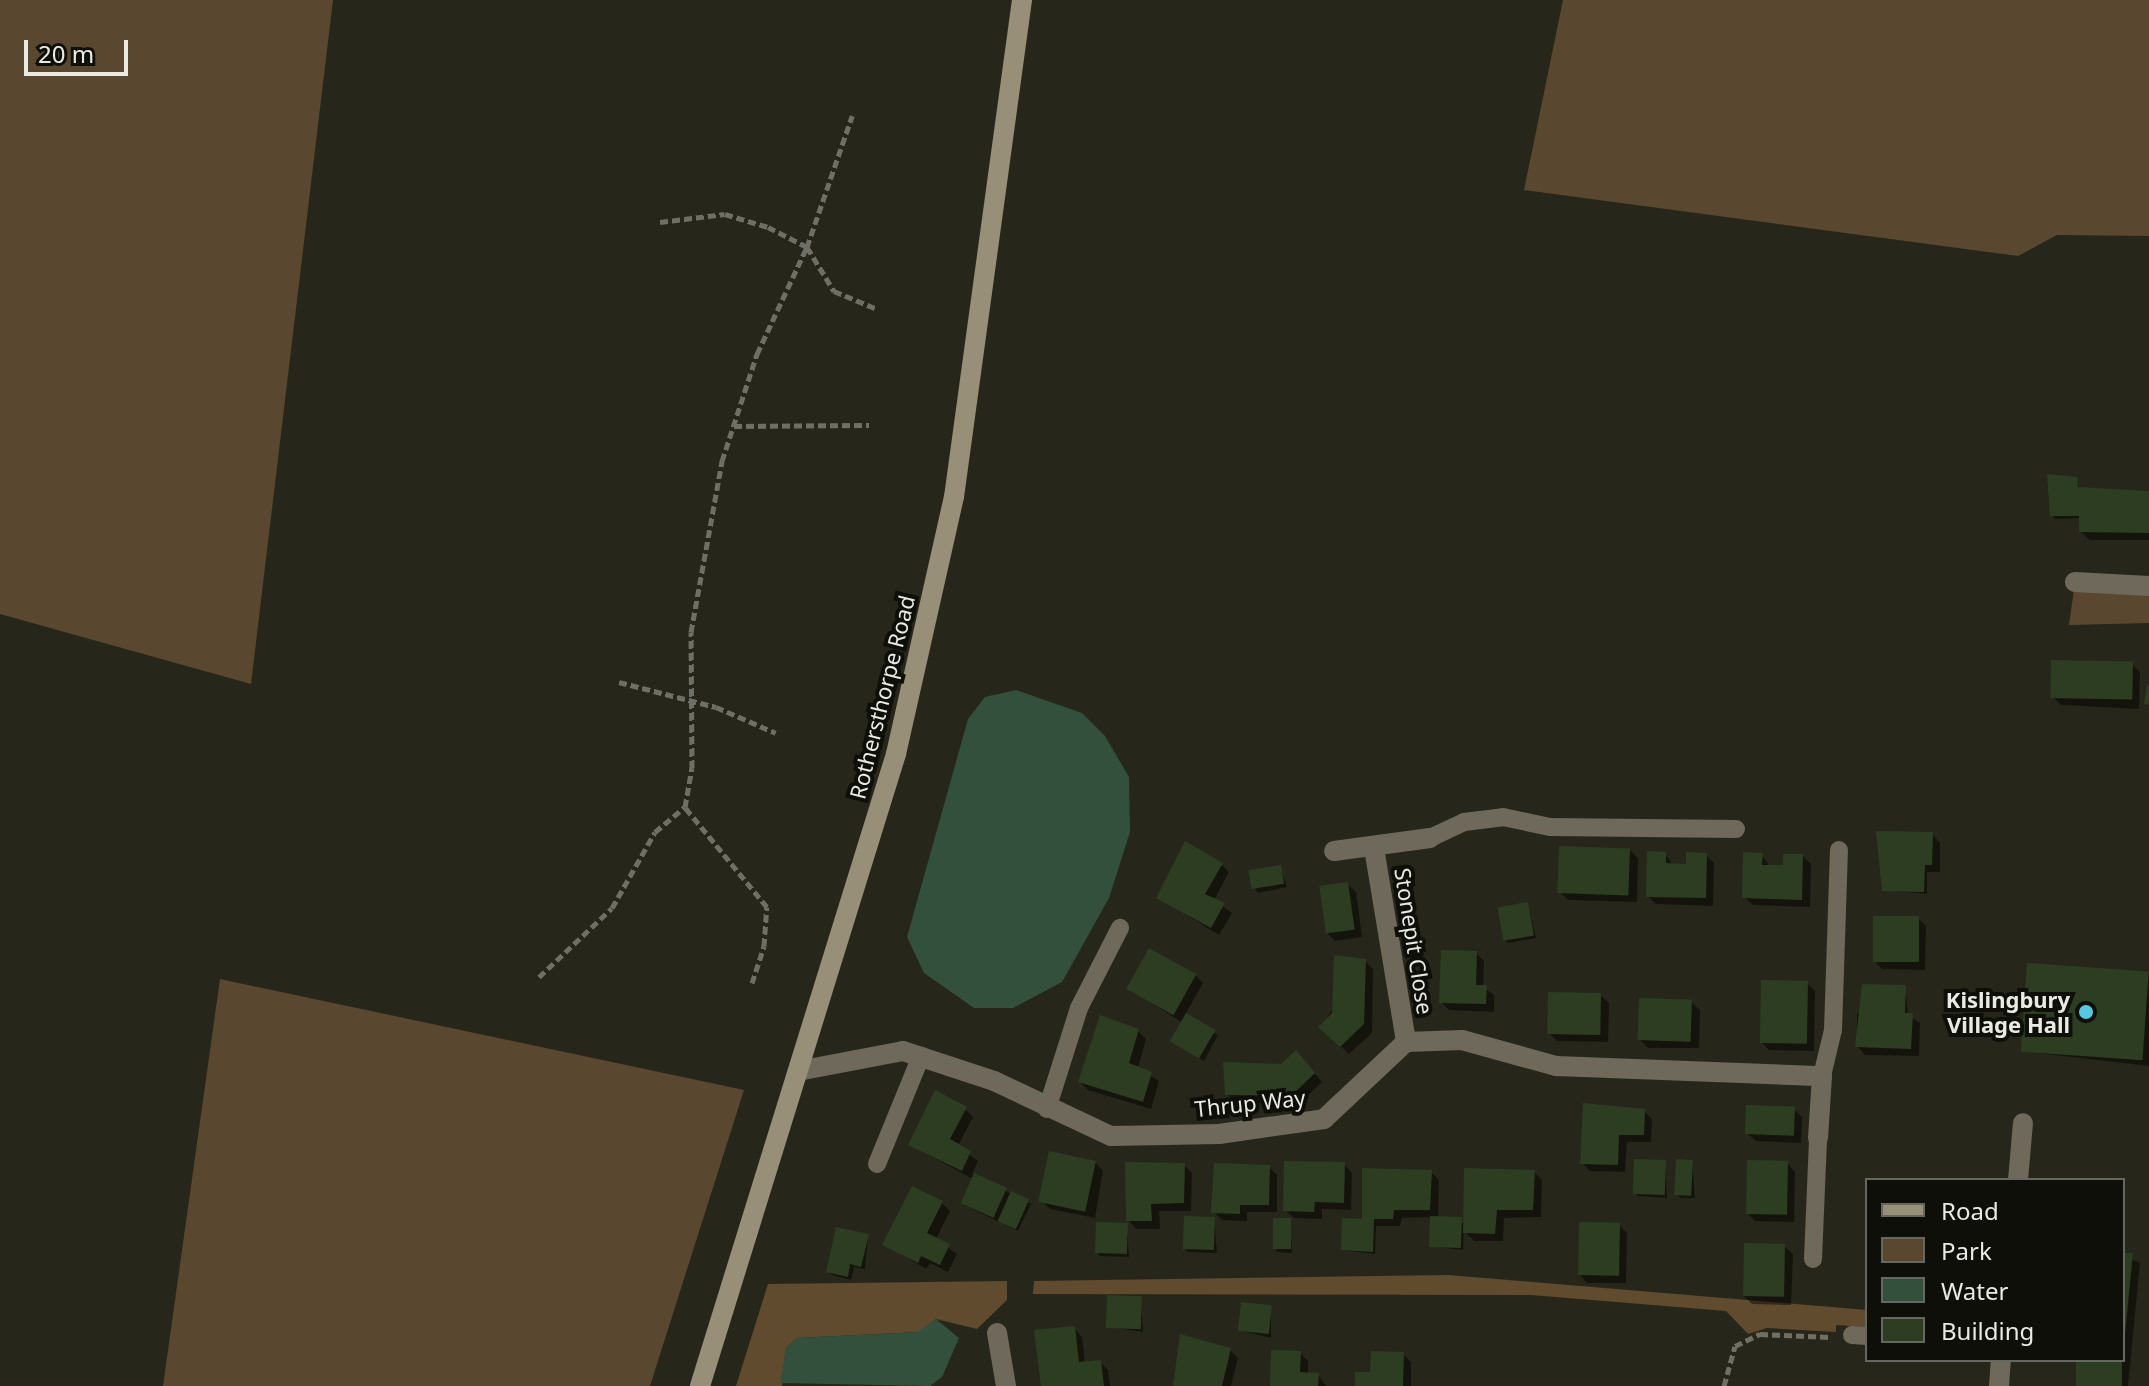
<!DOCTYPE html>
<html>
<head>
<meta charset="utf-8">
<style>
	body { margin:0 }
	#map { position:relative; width:2149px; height:1386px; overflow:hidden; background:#26271a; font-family:"Noto Sans",sans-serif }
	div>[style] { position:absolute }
	.green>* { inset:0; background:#5a472f }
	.forest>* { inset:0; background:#614b2f }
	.water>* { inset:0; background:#32503b }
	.shadow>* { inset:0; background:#0007 }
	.building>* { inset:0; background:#2d3d21; transform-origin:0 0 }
	.path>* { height:5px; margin-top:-2.5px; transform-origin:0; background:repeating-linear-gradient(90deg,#6f7065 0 8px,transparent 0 12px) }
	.lane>* { height:18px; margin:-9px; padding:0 9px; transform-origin:9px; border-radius:9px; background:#6e695b }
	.street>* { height:20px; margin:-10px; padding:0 10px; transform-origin:10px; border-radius:10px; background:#6e695b }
	.secondary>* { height:20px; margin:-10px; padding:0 10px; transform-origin:10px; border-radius:10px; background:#978f78 }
	.dots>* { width:22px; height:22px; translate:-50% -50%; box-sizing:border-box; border:4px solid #0f0f0a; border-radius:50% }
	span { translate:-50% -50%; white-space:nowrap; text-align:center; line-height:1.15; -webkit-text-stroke:8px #0f0f0a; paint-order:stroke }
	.street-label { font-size:22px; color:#e9eae2 }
	.poi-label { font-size:22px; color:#e9eae2; font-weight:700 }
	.right { translate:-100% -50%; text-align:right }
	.legend { position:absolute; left:1865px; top:1178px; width:260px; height:184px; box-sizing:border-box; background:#0f0f0a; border:2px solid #666760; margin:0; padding:10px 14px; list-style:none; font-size:24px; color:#e9eae2 }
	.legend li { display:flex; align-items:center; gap:16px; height:40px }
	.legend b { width:40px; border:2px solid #666760 }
	.scale { position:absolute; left:24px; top:40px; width:104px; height:36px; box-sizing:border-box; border:4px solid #e9eae2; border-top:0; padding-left:10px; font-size:24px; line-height:28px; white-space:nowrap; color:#e9eae2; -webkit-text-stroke:6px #0f0f0a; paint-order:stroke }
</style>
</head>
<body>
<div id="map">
	<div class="green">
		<i style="clip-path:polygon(0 0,333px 0,251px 684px,0 614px)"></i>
		<i style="clip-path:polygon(1563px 0,2149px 0,2149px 236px,2057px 235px,2018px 256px,1524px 190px)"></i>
		<i style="clip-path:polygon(2075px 582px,2149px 586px,2149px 623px,2069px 625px)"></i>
		<i style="clip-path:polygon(220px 979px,744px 1090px,650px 1386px,163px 1386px)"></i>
	</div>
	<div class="forest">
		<i style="clip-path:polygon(1448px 1275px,1867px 1310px,1867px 1327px,1836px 1325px,1836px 1332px,1767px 1328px,1748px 1334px,1726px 1311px,1531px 1295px,1033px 1294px,1034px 1281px)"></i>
		<i style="clip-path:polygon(1007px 1281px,1007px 1300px,977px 1329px,936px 1319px,919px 1332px,797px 1338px,786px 1348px,782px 1386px,736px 1386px,768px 1284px)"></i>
	</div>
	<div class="water">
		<i style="clip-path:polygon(1016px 690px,1082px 713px,1105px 736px,1129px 777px,1130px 832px,1109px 898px,1062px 982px,1013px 1008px,974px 1008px,924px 973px,907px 937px,968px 719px,985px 697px)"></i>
		<i style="clip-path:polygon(936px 1319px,959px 1338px,942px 1377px,930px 1386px,780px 1383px,786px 1348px,797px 1338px,918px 1332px)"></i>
	</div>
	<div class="shadow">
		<i style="clip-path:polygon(2076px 479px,2080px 489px,2149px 493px,2149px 540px,2090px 540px,2081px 532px,2081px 518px,2055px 519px,2052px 515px)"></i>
		<i style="clip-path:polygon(2132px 664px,2140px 672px,2139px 709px,2061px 705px,2053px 697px)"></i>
		<i style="clip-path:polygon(1878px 833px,1932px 834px,1940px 843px,1940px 872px,1927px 872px,1927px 894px,1884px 890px)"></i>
		<i style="clip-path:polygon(1630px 850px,1638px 858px,1637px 902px,1568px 900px,1560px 892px)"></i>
		<i style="clip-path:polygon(1665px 854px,1673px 865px,1688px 866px,1706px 855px,1714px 863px,1713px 906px,1656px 904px,1648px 896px)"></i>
		<i style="clip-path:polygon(1762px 855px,1770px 867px,1785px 867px,1803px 856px,1811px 864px,1810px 907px,1753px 905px,1744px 897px)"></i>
		<i style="clip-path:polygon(1221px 864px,1229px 872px,1214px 900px,1232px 913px,1219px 935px,1158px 897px)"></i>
		<i style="clip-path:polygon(1280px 868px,1287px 887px,1258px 893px,1255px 889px)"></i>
		<i style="clip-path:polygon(1347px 884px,1356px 892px,1362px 937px,1335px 941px,1327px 933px)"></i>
		<i style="clip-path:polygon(1528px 904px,1536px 938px,1508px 943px,1504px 939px)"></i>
		<i style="clip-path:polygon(1918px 918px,1926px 926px,1925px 970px,1882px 969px,1874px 961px)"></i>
		<i style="clip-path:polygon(1476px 953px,1484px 961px,1483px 987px,1494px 995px,1494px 1012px,1449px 1010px,1441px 1002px)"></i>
		<i style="clip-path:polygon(1365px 961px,1373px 969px,1372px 1033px,1349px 1054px,1321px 1027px)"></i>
		<i style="clip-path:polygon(2149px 973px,2149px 1066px,2022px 1051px)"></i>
		<i style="clip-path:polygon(1195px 975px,1203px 983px,1185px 1015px,1218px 1035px,1204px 1061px,1176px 1045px,1183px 1023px,1130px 989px)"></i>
		<i style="clip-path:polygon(1807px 983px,1815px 991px,1814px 1051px,1769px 1050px,1761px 1042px)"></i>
		<i style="clip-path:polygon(1905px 987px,1908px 1015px,1920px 1023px,1919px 1056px,1865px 1055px,1857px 1046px,1857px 1014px)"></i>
		<i style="clip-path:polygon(1600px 995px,1609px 1003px,1608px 1042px,1557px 1041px,1549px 1033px)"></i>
		<i style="clip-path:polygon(1691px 1002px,1700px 1010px,1699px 1048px,1648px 1048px,1640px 1040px)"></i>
		<i style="clip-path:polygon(1138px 1031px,1146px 1039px,1138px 1068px,1159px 1081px,1151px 1109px,1088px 1090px,1080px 1082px)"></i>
		<i style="clip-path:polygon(1304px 1061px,1322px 1082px,1299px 1104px,1235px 1102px,1227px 1094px)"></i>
		<i style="clip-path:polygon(965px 1109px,973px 1117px,958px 1146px,978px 1161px,972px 1174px,1031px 1204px,1018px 1231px,966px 1206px,962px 1202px,973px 1179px,910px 1145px)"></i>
		<i style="clip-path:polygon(1794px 1109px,1802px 1117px,1801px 1143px,1756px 1141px,1747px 1133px)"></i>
		<i style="clip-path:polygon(1644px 1111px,1652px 1119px,1651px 1142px,1627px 1142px,1625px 1172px,1590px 1171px,1582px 1163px)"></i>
		<i style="clip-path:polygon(1692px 1161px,1695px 1198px,1680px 1198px,1677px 1194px)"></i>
		<i style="clip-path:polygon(1095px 1162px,1103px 1171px,1095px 1218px,1050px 1209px,1042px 1201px)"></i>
		<i style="clip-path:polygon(1665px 1162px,1667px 1198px,1638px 1196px,1635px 1193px)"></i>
		<i style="clip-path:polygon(1787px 1163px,1795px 1172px,1794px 1222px,1755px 1221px,1747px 1213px)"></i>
		<i style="clip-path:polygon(1344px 1164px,1352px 1173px,1351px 1210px,1322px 1209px,1322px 1219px,1294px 1218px,1285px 1210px)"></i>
		<i style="clip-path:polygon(1184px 1165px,1192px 1173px,1191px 1211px,1159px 1211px,1160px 1229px,1136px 1229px,1128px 1220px)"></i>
		<i style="clip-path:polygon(1269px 1167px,1277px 1175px,1277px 1212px,1247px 1212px,1247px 1221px,1222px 1220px,1214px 1212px)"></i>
		<i style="clip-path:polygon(1431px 1172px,1439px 1180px,1438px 1218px,1466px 1224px,1534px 1172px,1542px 1180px,1541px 1217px,1504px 1218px,1503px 1241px,1474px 1241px,1464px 1231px,1463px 1250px,1431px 1246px,1432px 1217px,1402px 1218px,1400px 1226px,1376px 1226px,1375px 1254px,1343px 1250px,1368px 1221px)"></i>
		<i style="clip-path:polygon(942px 1203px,950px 1211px,936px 1239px,957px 1254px,948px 1272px,930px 1263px,926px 1269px,885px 1245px)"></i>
		<i style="clip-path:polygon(1214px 1219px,1217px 1253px,1188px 1252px,1184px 1248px)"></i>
		<i style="clip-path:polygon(1290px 1220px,1292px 1253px,1278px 1252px,1274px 1248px)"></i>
		<i style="clip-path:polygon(1127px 1225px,1129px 1257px,1100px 1256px,1097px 1252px)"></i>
		<i style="clip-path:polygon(1619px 1225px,1627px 1233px,1626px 1283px,1587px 1283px,1579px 1274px)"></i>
		<i style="clip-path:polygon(868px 1236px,865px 1269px,854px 1267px,851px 1280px,832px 1275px,828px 1272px)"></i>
		<i style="clip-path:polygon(1784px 1246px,1793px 1254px,1791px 1305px,1752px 1304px,1744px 1296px)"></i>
		<i style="clip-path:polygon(2123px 1255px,2140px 1263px,2128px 1386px,2076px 1386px,2078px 1360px,2123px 1360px)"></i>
		<i style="clip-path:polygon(1141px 1298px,1143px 1332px,1108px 1327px)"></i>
		<i style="clip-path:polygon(1271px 1307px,1271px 1338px,1239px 1330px)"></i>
		<i style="clip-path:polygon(1074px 1328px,1082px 1337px,1085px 1363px,1100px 1362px,1108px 1370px,1110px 1386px,1043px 1386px)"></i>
		<i style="clip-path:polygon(1230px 1350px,1238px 1358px,1231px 1386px,1175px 1386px)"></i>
		<i style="clip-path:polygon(1300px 1353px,1308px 1361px,1308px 1374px,1318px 1375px,1326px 1386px,1272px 1386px)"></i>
		<i style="clip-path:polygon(1403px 1354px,1411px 1362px,1411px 1386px,1357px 1386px)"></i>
	</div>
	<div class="building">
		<i style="clip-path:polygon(2047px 474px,2077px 477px,2078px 487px,2149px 491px,2149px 533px,2079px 532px,2079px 516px,2050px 516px)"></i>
		<i style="left:2051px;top:660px;width:82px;height:38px;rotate:1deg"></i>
		<i style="clip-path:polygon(2147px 685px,2149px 685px,2149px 705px,2144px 704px)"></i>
		<i style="clip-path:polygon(1876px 831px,1933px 832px,1932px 865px,1925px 865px,1924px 892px,1882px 891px)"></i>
		<i style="clip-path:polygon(1185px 841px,1223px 863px,1205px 894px,1225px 903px,1211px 928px,1156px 898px)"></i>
		<i style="left:1559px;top:846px;width:71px;height:47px;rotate:2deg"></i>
		<i style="clip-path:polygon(1647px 851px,1666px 852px,1666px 863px,1686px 864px,1686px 852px,1707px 853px,1706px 898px,1646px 897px)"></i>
		<i style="clip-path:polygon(1743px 852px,1763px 853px,1762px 865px,1783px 865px,1783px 854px,1803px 854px,1802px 900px,1742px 898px)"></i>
		<i style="left:1281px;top:865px;width:19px;height:33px;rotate:81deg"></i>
		<i style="left:1348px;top:882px;width:48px;height:29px;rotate:82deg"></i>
		<i style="left:1528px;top:902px;width:34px;height:31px;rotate:80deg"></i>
		<i style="left:1873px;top:916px;width:46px;height:46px"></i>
		<i style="left:1149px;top:948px;width:54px;height:47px;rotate:29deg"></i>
		<i style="clip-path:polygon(1441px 950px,1477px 951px,1476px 985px,1487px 985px,1486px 1004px,1439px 1003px)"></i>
		<i style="clip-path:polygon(1334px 955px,1366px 959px,1364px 1024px,1340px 1047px,1318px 1027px,1332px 1013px)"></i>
		<i style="left:2027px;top:963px;width:122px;height:89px;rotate:4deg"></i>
		<i style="left:1761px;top:980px;width:47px;height:63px;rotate:1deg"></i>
		<i style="clip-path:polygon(1862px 984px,1906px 985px,1905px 1013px,1913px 1013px,1911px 1049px,1855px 1047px)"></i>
		<i style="left:1548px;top:992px;width:53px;height:42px;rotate:1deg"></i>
		<i style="left:1639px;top:998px;width:53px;height:42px;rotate:2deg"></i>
		<i style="left:1186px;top:1013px;width:34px;height:33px;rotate:30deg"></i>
		<i style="clip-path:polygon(1100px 1015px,1139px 1029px,1129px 1063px,1152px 1072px,1143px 1102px,1078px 1082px)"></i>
		<i style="clip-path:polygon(1296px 1050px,1315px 1073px,1291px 1096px,1225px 1095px,1223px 1062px,1281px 1064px)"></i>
		<i style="clip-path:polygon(935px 1090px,967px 1107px,950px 1139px,971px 1151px,962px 1171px,908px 1145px)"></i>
		<i style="clip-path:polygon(1583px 1103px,1645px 1109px,1644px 1135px,1619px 1135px,1618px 1165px,1580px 1164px)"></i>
		<i style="left:1746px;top:1105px;width:49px;height:29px;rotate:2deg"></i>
		<i style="left:1049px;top:1151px;width:48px;height:52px;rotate:12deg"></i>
		<i style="left:1634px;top:1159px;width:32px;height:35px;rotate:2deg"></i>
		<i style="left:1676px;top:1159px;width:17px;height:36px;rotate:3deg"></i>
		<i style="left:1747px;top:1160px;width:41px;height:54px;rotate:1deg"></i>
		<i style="clip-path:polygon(1284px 1161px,1345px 1162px,1344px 1203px,1315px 1202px,1314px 1212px,1283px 1211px)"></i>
		<i style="clip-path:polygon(1125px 1162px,1185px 1163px,1184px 1203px,1151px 1204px,1152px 1221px,1126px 1221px)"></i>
		<i style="clip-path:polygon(1214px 1163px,1270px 1165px,1269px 1205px,1240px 1205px,1240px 1214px,1211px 1213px)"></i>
		<i style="clip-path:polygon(1362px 1168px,1432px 1170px,1430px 1210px,1394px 1210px,1393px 1219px,1374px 1219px,1373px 1252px,1341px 1250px,1342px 1218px,1362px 1219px)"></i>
		<i style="clip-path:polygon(1464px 1168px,1535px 1170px,1533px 1210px,1497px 1210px,1495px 1234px,1463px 1233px)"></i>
		<i style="left:974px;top:1173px;width:36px;height:33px;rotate:24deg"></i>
		<i style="clip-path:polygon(912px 1186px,943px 1201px,927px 1233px,950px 1244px,940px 1265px,921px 1256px,918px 1263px,882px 1245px)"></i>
		<i style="left:1011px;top:1191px;width:20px;height:33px;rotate:24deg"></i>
		<i style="left:1184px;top:1216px;width:31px;height:33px;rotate:2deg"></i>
		<i style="left:1430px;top:1216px;width:32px;height:31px;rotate:2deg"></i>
		<i style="left:1273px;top:1218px;width:18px;height:31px"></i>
		<i style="left:1096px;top:1222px;width:32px;height:31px;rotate:2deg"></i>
		<i style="left:1579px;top:1222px;width:41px;height:53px;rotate:1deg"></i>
		<i style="clip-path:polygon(836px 1227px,869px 1234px,861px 1267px,850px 1264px,848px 1277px,826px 1272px)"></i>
		<i style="left:1744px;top:1243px;width:41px;height:53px;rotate:1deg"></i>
		<i style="clip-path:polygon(2123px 1253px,2133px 1253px,2125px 1334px,2123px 1333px)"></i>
		<i style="left:1107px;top:1295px;width:35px;height:33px;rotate:2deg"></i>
		<i style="left:1241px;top:1302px;width:31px;height:29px;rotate:6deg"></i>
		<i style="clip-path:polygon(1075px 1326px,1079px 1362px,1101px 1360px,1104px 1386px,1041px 1386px,1034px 1330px)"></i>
		<i style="clip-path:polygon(1180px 1334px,1231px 1348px,1222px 1386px,1173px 1386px)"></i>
		<i style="clip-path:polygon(1271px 1350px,1301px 1351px,1300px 1372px,1319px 1373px,1318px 1386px,1270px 1386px)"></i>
		<i style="clip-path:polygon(1371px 1351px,1404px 1352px,1403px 1386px,1355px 1386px,1355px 1372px,1370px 1372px)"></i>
		<i style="left:2076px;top:1360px;width:46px;height:26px"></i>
	</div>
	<div class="path">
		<i style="left:660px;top:222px;width:65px;rotate:-7deg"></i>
		<i style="left:725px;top:214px;width:45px;rotate:16.8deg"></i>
		<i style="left:768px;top:227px;width:44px;rotate:27.1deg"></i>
		<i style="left:807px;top:247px;width:52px;rotate:58.5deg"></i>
		<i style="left:834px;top:291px;width:47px;rotate:22.7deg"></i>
		<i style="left:734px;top:426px;width:135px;rotate:-0.4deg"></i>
		<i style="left:619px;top:682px;width:100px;rotate:14.5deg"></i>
		<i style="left:716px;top:707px;width:65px;rotate:23.4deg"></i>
		<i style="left:539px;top:977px;width:100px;rotate:-43.4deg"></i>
		<i style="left:612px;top:908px;width:87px;rotate:-60.5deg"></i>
		<i style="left:655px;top:832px;width:39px;rotate:-40deg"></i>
		<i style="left:752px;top:983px;width:39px;rotate:-72deg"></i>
		<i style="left:764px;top:946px;width:39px;rotate:-86deg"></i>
		<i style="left:767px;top:907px;width:129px;rotate:-129.4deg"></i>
		<i style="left:685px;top:807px;width:40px;rotate:-80deg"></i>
		<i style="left:692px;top:768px;width:136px;rotate:-90.4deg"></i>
		<i style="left:691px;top:632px;width:174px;rotate:-79.7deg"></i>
		<i style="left:722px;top:461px;width:113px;rotate:-71.9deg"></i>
		<i style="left:757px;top:354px;width:118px;rotate:-65deg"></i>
		<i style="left:807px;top:247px;width:139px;rotate:-71deg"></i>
		<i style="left:1724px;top:1386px;width:41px;rotate:-74.6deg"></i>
		<i style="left:1735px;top:1346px;width:28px;rotate:-26deg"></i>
		<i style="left:1760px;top:1334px;width:70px;rotate:2.5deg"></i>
	</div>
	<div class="lane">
		<i style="left:1430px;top:838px;width:38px;rotate:-25deg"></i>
		<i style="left:1464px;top:822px;width:39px;rotate:-7deg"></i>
		<i style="left:1503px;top:817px;width:48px;rotate:12deg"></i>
		<i style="left:1550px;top:827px;width:186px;rotate:0.6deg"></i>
		<i style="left:1822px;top:1076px;width:47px;rotate:-76.6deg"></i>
		<i style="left:1833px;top:1030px;width:180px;rotate:-88.1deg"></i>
		<i style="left:1047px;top:1109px;width:106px;rotate:-72.4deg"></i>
		<i style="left:1079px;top:1008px;width:90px;rotate:-62.9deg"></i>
		<i style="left:877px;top:1164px;width:117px;rotate:-67.8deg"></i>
		<i style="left:1813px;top:1259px;width:121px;rotate:-87.6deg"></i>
		<i style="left:1852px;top:1335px;width:15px;rotate:4deg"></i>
	</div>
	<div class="street">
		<i style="left:2075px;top:582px;width:74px;rotate:3.1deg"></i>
		<i style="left:1374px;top:848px;width:197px;rotate:80.6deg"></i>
		<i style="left:1334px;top:851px;width:97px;rotate:-7.7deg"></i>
		<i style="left:798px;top:1071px;width:107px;rotate:-10.8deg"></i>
		<i style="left:903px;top:1051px;width:96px;rotate:18.2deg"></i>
		<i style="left:994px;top:1081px;width:129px;rotate:25.2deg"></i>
		<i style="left:1111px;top:1136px;width:108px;rotate:-1.1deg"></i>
		<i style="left:1219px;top:1134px;width:106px;rotate:-8.1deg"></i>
		<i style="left:1324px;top:1119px;width:112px;rotate:-43.2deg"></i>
		<i style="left:1406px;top:1042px;width:56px;rotate:-2deg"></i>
		<i style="left:1462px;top:1040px;width:98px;rotate:15.5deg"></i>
		<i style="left:1556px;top:1066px;width:266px;rotate:2.2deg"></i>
		<i style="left:1822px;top:1076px;width:62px;rotate:93.7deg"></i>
		<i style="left:2018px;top:1180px;width:57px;rotate:-85deg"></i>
		<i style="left:997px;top:1333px;width:54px;rotate:80.4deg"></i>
		<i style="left:1999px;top:1386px;width:26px;rotate:-86deg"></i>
	</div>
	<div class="secondary">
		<i style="left:700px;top:1386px;width:662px;rotate:-72.77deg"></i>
		<i style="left:896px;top:754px;width:263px;rotate:-77.3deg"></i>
		<i style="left:954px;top:497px;width:502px;rotate:-82.21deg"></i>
	</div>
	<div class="dots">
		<i style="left:2086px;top:1012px;background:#56c9e1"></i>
	</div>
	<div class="street-label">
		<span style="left:882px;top:697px;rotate:-76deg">Rothersthorpe Road</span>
		<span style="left:1414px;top:941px;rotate:81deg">Stonepit Close</span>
		<span style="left:1250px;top:1103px;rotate:-6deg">Thrup Way</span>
	</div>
	<div class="poi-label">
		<span class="right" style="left:2070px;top:1012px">Kislingbury<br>Village Hall</span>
	</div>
	<ul class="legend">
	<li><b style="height:10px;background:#978f78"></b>Road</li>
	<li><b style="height:22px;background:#5a472f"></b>Park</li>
	<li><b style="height:22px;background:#32503b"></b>Water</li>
	<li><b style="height:22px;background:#2d3d21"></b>Building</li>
	</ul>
	<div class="scale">20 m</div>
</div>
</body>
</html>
